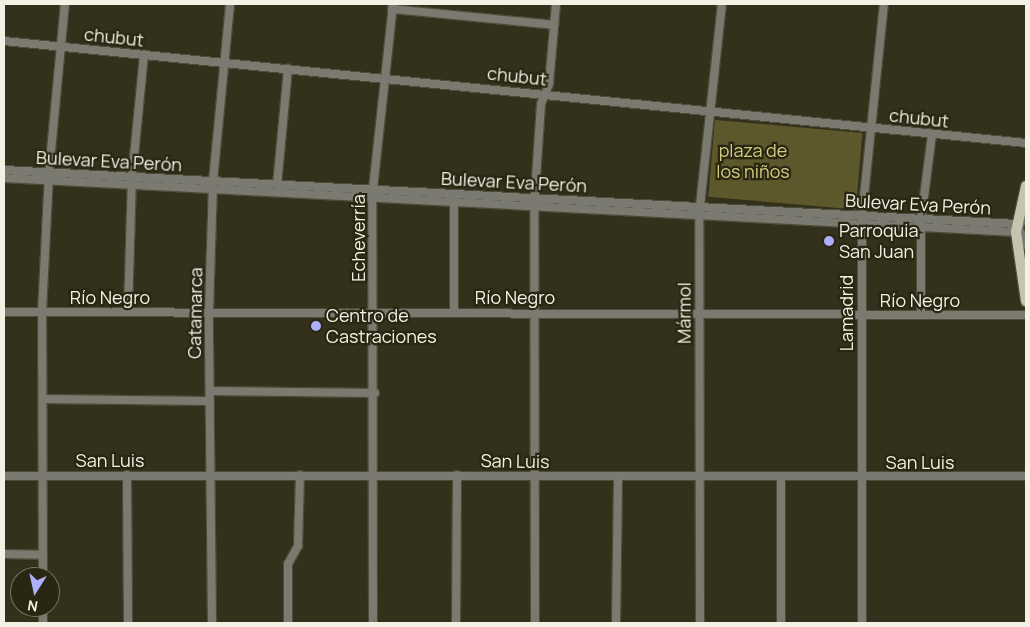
<!DOCTYPE html>
<html>
<head>
<meta charset="utf-8">
<style>
	body { margin:0 }
	#map { position:relative; width:1030px; height:627px; overflow:hidden; background:#33301c; font-family:Manrope,sans-serif }
	div>[style] { position:absolute }
	.green>* { inset:0; background:#5d572c; transform-origin:0 0 }
	.roads { filter:drop-shadow(1px 0 #4e4b38) drop-shadow(-1px 0 #4e4b38) drop-shadow(0 1px #4e4b38) drop-shadow(0 -1px #4e4b38) }
	.minor>* { height:8px; margin:-4px; padding:0 4px; transform-origin:4px; border-radius:4px; background:#7b7a70 }
	.major>* { height:10px; margin:-5px; padding:0 5px; transform-origin:5px; border-radius:5px; background:#c6c4af }
	.dots>* { width:14px; height:14px; translate:-50% -50%; box-sizing:border-box; border:2px solid #292612; border-radius:50% }
	span { translate:-50% -50%; white-space:nowrap; text-align:center; line-height:1.15; -webkit-text-stroke:4.5px #292612; paint-order:stroke }
	.street-label { font-size:18px; color:#f2f1e4 }
	.park-label { font-size:18px; color:#d5cc83 }
	.poi-label { font-size:18px; color:#f2f1e4 }
	.left { translate:0 -50%; text-align:left }
	.frame { position:absolute; inset:0; border:5px solid #f2f1e4; pointer-events:none }
	.north { position:absolute; left:10px; top:567px; width:50px; height:50px; box-sizing:border-box; background:#292612; border:1px solid #797766; border-radius:50%; rotate:190deg; font-size:14px; font-weight:700; line-height:20px; text-align:center; color:#f2f1e4 }
	.north::after { content:''; display:block; margin:auto; width:18px; height:22px; background:#adaffb; clip-path:polygon(50% 0,100% 100%,50% 72%,0 100%) }
</style>
</head>
<body>
<div id="map">
	<div class="green">
		<i style="left:715px;top:120px;width:148px;height:77px;rotate:5deg"></i>
	</div>
	<div class="roads">
		<div class="minor">
			<i style="left:392px;top:9px;width:163px;rotate:5.6deg"></i>
			<i style="left:4px;top:41px;width:1027px;rotate:5.7deg"></i>
			<i style="left:4px;top:170px;width:1014px;rotate:3.05deg"></i>
			<i style="left:1017px;top:224px;width:23px;rotate:67deg"></i>
			<i style="left:4px;top:178px;width:1013px;rotate:3.05deg"></i>
			<i style="left:1016px;top:232px;width:21px;rotate:-62deg"></i>
			<i style="left:277px;top:185px;width:117px;rotate:-84.6deg"></i>
			<i style="left:128px;top:311px;width:134px;rotate:-88.3deg"></i>
			<i style="left:132px;top:177px;width:123px;rotate:-84.4deg"></i>
			<i style="left:4px;top:312px;width:1022px;rotate:0.17deg"></i>
			<i style="left:454px;top:312px;width:109px;rotate:-90deg"></i>
			<i style="left:921px;top:315px;width:95px;rotate:-90deg"></i>
			<i style="left:921px;top:220px;width:87px;rotate:-82.7deg"></i>
			<i style="left:210px;top:391px;width:165px;rotate:0.7deg"></i>
			<i style="left:43px;top:399px;width:167px;rotate:0.7deg"></i>
			<i style="left:127px;top:475px;width:148px;rotate:89.6deg"></i>
			<i style="left:4px;top:476px;width:1022px"></i>
			<i style="left:781px;top:477px;width:146px;rotate:90deg"></i>
			<i style="left:4px;top:554px;width:39px;rotate:1deg"></i>
			<i style="left:43px;top:577px;width:265px;rotate:-90.2deg"></i>
			<i style="left:42px;top:312px;width:140px;rotate:-87.1deg"></i>
			<i style="left:49px;top:172px;width:169px;rotate:-84.6deg"></i>
			<i style="left:43px;top:607px;width:16px;rotate:90deg"></i>
			<i style="left:212px;top:623px;width:312px;rotate:-90.6deg"></i>
			<i style="left:209px;top:311px;width:130px;rotate:-88.2deg"></i>
			<i style="left:213px;top:181px;width:178px;rotate:-84.5deg"></i>
			<i style="left:288px;top:623px;width:59px;rotate:-90deg"></i>
			<i style="left:288px;top:564px;width:21px;rotate:-61deg"></i>
			<i style="left:298px;top:546px;width:71px;rotate:-88.4deg"></i>
			<i style="left:373px;top:623px;width:425px;rotate:-90.1deg"></i>
			<i style="left:372px;top:198px;width:195px;rotate:-83.8deg"></i>
			<i style="left:456px;top:623px;width:148px;rotate:-89.6deg"></i>
			<i style="left:535px;top:623px;width:416px;rotate:-90.1deg"></i>
			<i style="left:534px;top:207px;width:103px;rotate:-86.1deg"></i>
			<i style="left:541px;top:104px;width:22px;rotate:-68deg"></i>
			<i style="left:549px;top:84px;width:80px;rotate:-85deg"></i>
			<i style="left:616px;top:623px;width:146px;rotate:-89.2deg"></i>
			<i style="left:700px;top:623px;width:408px;rotate:-90.1deg"></i>
			<i style="left:699px;top:215px;width:212px;rotate:-83.8deg"></i>
			<i style="left:862px;top:623px;width:407px;rotate:-90deg"></i>
			<i style="left:862px;top:216px;width:213px;rotate:-84.1deg"></i>
		</div>
		<div class="major">
			<i style="left:1026px;top:186px;width:47px;rotate:102.3deg"></i>
			<i style="left:1016px;top:232px;width:70px;rotate:81.8deg"></i>
		</div>
	</div>
	<div class="dots">
		<i style="left:829px;top:241px;background:#adaffb"></i>
		<i style="left:316px;top:326px;background:#adaffb"></i>
	</div>
	<div class="street-label">
		<span style="left:114px;top:37px;rotate:6deg">chubut</span>
		<span style="left:517px;top:76px;rotate:6deg">chubut</span>
		<span style="left:919px;top:118px;rotate:6deg">chubut</span>
		<span style="left:109px;top:161px;rotate:3deg">Bulevar Eva Perón</span>
		<span style="left:514px;top:182px;rotate:3deg">Bulevar Eva Perón</span>
		<span style="left:918px;top:204px;rotate:3deg">Bulevar Eva Perón</span>
		<span style="left:358px;top:238px;rotate:-90deg">Echeverría</span>
		<span style="left:110px;top:297px">Río Negro</span>
		<span style="left:515px;top:297px">Río Negro</span>
		<span style="left:920px;top:300px">Río Negro</span>
		<span style="left:195px;top:313px;rotate:-89deg">Catamarca</span>
		<span style="left:684px;top:313px;rotate:-90deg">Mármol</span>
		<span style="left:846px;top:313px;rotate:-90deg">Lamadrid</span>
		<span style="left:110px;top:460px">San Luis</span>
		<span style="left:515px;top:461px;rotate:1deg">San Luis</span>
		<span style="left:920px;top:462px">San Luis</span>
	</div>
	<div class="park-label">
		<span style="left:753px;top:161px">plaza de<br>los niños</span>
	</div>
	<div class="poi-label">
		<span class="left" style="left:839px;top:241px">Parroquia<br>San Juan</span>
		<span class="left" style="left:326px;top:326px">Centro de<br>Castraciones</span>
	</div>
	<div class="frame"></div>
	<div class="north">N</div>
</div>
</body>
</html>
